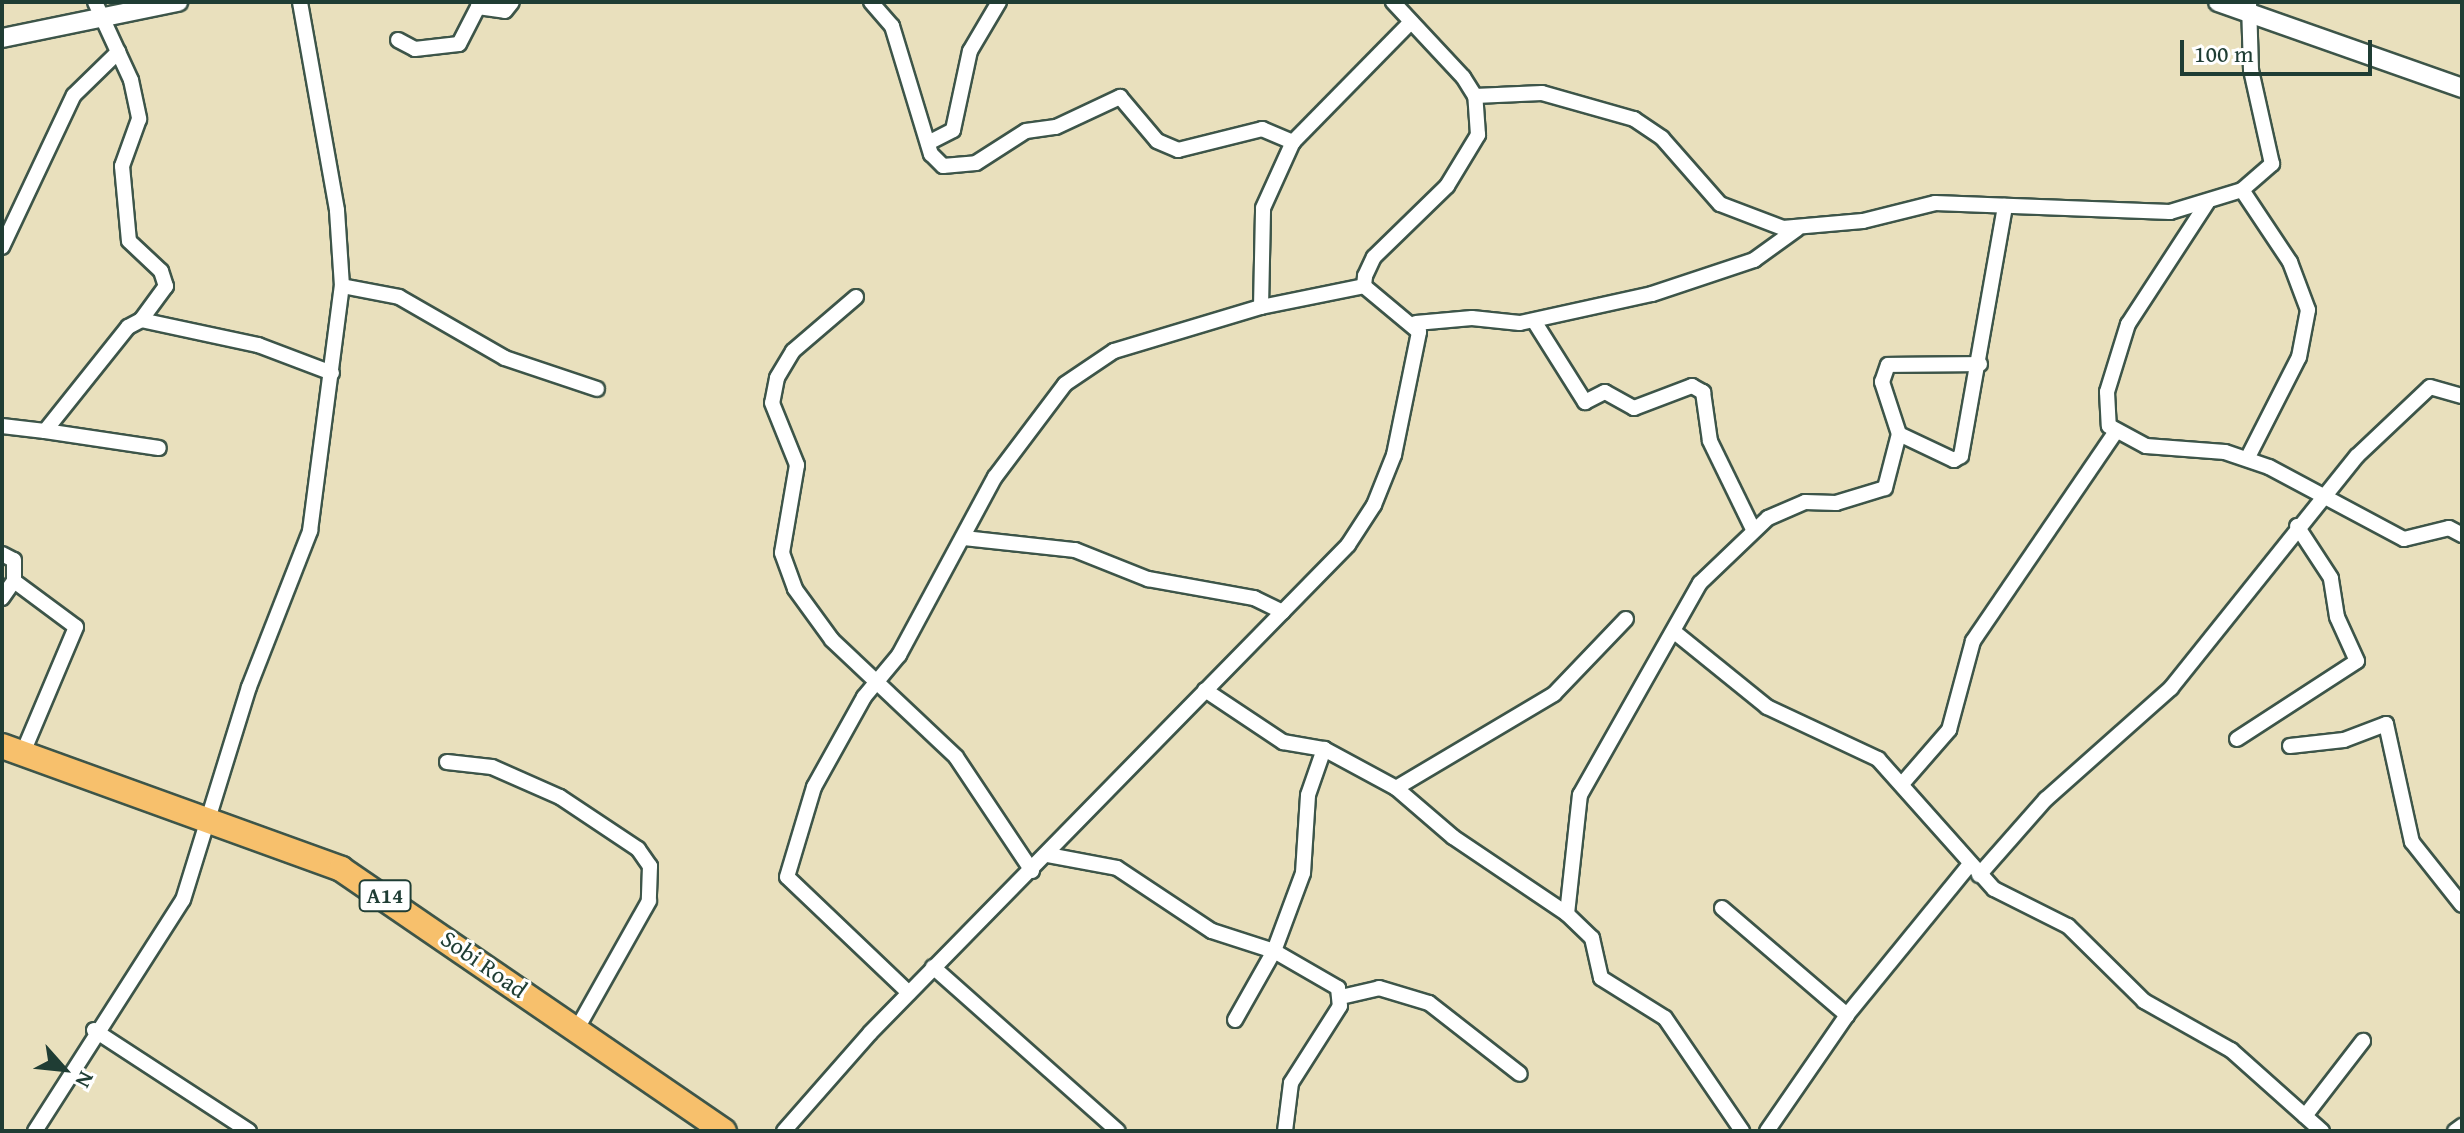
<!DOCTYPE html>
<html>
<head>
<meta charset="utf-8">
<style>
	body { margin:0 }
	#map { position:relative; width:2464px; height:1133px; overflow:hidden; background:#e9e0bd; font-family:"Gentium Book Plus",serif }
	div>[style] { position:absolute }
	.roads { filter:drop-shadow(2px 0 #3d5549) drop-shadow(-2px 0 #3d5549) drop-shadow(0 2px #3d5549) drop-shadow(0 -2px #3d5549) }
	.minor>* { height:14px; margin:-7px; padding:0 7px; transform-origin:7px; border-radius:7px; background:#fff }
	.tertiary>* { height:18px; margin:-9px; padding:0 9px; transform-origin:9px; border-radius:9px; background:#fff }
	.trunk>* { height:24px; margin:-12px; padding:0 12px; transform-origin:12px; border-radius:12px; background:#f7c06c }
	span { translate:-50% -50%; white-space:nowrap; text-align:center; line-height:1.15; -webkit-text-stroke:6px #fff; paint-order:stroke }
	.shield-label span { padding:2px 6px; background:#fff; border:2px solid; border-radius:6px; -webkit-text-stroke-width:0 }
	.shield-label { font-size:22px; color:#1f3d34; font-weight:700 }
	.street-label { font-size:24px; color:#1f3d34 }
	.frame { position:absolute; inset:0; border:4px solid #1f3d34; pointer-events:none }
	.north { position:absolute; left:24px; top:1029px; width:80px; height:80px; -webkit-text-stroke:6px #fff; paint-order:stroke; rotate:117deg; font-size:22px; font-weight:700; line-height:32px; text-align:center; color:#1f3d34 }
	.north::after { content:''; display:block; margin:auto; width:28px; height:36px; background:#1f3d34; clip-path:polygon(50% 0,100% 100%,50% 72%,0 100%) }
	.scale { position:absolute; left:2180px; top:40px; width:192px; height:36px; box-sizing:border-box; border:4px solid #1f3d34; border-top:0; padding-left:10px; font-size:24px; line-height:28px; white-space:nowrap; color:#1f3d34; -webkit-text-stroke:6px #fff; paint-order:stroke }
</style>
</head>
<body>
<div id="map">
	<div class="roads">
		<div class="minor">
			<i style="left:95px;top:2px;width:86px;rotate:65.2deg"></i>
			<i style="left:131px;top:80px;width:40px;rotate:78deg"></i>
			<i style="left:139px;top:119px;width:50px;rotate:109.9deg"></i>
			<i style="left:122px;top:166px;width:75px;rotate:84.7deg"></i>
			<i style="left:129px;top:241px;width:44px;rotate:43.2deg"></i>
			<i style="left:161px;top:271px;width:16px;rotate:72deg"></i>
			<i style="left:166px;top:286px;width:42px;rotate:126.3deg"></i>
			<i style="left:871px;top:2px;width:32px;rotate:49deg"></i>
			<i style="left:892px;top:26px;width:134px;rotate:73.1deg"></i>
			<i style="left:931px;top:154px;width:17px;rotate:45deg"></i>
			<i style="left:943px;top:166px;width:33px;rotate:-5deg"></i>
			<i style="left:976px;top:163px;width:59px;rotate:-32.6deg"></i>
			<i style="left:1026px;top:131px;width:30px;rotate:-8deg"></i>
			<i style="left:1056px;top:127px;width:71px;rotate:-25.1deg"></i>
			<i style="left:1120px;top:97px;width:57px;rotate:49.9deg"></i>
			<i style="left:1157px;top:141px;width:23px;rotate:23deg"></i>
			<i style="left:1178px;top:150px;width:87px;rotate:-14deg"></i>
			<i style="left:1262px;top:129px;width:34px;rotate:23deg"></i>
			<i style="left:398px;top:40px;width:19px;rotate:28deg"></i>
			<i style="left:415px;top:49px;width:44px;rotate:-6.5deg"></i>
			<i style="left:459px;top:44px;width:42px;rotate:-62.8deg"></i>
			<i style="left:478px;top:7px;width:27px;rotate:8deg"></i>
			<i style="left:505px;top:11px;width:11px;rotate:-52deg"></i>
			<i style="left:1475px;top:96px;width:67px;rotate:-2.6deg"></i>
			<i style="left:1542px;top:93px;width:96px;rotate:15.8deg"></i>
			<i style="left:1634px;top:119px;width:34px;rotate:34deg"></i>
			<i style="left:1662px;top:138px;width:88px;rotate:48.7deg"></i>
			<i style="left:1720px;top:204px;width:67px;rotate:20.9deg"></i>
			<i style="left:1783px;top:228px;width:80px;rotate:-5deg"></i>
			<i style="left:1863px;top:221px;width:74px;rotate:-14deg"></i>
			<i style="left:1935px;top:203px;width:235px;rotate:2.2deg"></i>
			<i style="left:2170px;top:212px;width:75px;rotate:-17deg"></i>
			<i style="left:2242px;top:190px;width:40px;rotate:-41deg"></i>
			<i style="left:2272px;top:164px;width:96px;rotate:-102.6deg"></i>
			<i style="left:2251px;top:70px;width:68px;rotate:-91.7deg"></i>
			<i style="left:928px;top:143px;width:28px;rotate:-27deg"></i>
			<i style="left:953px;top:130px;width:81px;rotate:-77.9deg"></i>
			<i style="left:970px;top:51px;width:57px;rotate:-59.4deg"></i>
			<i style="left:2242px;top:190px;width:87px;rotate:56.3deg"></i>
			<i style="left:2290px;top:262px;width:51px;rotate:69.4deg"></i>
			<i style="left:2308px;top:310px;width:48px;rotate:100.8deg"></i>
			<i style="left:2299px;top:357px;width:114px;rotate:117deg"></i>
			<i style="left:2207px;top:203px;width:145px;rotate:123.1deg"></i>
			<i style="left:2128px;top:324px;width:71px;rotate:107.2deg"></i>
			<i style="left:2107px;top:392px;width:34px;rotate:87deg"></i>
			<i style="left:2109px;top:426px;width:42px;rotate:28.4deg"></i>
			<i style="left:2146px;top:446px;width:79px;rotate:4.3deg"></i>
			<i style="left:2225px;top:452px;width:46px;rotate:18.8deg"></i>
			<i style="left:2269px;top:467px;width:153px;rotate:28.1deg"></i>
			<i style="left:2404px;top:539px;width:46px;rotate:-13.7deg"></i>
			<i style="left:2449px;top:528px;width:15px;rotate:28deg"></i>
			<i style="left:2px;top:247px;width:168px;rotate:-64.7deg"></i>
			<i style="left:74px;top:95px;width:62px;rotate:-44.3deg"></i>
			<i style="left:342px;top:286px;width:58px;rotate:10.9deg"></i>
			<i style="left:399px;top:297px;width:122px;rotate:29.9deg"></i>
			<i style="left:505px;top:358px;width:97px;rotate:18.6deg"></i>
			<i style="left:856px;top:297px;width:83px;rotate:139.4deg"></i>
			<i style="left:793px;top:351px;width:31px;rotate:121deg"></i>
			<i style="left:777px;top:378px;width:25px;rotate:101deg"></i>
			<i style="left:772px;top:403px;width:67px;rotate:68deg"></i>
			<i style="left:797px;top:465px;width:89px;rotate:99.7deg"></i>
			<i style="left:782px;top:553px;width:38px;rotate:70deg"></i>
			<i style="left:795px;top:589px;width:63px;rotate:54deg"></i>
			<i style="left:832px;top:640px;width:170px;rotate:43.3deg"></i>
			<i style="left:956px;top:757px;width:137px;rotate:56.3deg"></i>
			<i style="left:1261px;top:307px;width:99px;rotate:-88.8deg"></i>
			<i style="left:1263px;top:208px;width:72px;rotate:-65.6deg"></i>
			<i style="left:1293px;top:142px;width:168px;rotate:-45.5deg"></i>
			<i style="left:1534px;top:321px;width:96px;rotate:57.8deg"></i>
			<i style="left:1585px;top:402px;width:22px;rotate:-27deg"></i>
			<i style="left:1605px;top:392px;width:33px;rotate:29deg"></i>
			<i style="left:1634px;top:408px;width:62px;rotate:-20.8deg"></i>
			<i style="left:1692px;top:386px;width:13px;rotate:29deg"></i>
			<i style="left:1703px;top:392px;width:49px;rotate:81.9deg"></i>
			<i style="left:1710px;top:441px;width:98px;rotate:64deg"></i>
			<i style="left:1416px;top:323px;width:56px;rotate:-5.1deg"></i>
			<i style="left:1472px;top:318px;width:48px;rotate:5.9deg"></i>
			<i style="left:1520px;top:323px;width:135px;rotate:-12.4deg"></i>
			<i style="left:1652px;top:294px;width:108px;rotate:-18.4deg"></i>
			<i style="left:1754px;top:260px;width:53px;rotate:-35.8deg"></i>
			<i style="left:2px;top:426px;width:43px;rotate:6.6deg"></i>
			<i style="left:45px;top:431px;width:133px;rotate:-51.4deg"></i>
			<i style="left:128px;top:327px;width:15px;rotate:-28deg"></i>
			<i style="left:141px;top:320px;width:120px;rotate:12.1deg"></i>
			<i style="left:258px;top:345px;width:79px;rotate:20.7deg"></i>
			<i style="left:45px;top:431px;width:115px;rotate:8.5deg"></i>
			<i style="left:1899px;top:434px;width:61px;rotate:25.3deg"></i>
			<i style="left:1954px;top:460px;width:8px;rotate:-30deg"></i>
			<i style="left:1961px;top:456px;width:254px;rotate:-80deg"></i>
			<i style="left:1899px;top:434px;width:55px;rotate:-108.1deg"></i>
			<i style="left:1882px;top:382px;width:18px;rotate:-71deg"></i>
			<i style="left:1888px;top:365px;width:92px;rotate:-0.6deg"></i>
			<i style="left:964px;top:538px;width:112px;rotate:6.2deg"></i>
			<i style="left:1075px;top:550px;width:79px;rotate:21.7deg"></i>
			<i style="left:1148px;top:579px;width:108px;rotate:10.2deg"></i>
			<i style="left:1254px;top:598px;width:32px;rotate:26deg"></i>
			<i style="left:2px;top:554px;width:13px;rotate:27deg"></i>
			<i style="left:14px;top:560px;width:21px;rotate:90deg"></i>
			<i style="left:14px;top:581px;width:77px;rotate:36.6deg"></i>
			<i style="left:76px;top:627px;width:139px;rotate:112.9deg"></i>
			<i style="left:2px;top:598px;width:21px;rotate:-55deg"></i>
			<i style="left:1677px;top:634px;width:116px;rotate:39deg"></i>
			<i style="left:1767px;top:707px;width:123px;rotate:25.1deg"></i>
			<i style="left:1878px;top:759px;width:174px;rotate:48.3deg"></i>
			<i style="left:1994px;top:889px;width:83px;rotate:26.6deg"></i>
			<i style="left:2068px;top:926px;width:107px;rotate:44.6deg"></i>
			<i style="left:2144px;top:1001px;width:100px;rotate:29.4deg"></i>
			<i style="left:2231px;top:1050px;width:122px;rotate:41.7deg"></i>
			<i style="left:1205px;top:690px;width:94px;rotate:33.7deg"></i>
			<i style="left:1283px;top:742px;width:42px;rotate:9.7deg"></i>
			<i style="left:1324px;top:749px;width:82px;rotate:28.4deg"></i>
			<i style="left:1396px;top:788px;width:75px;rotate:40.7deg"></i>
			<i style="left:1453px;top:837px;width:138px;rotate:34deg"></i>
			<i style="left:1567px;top:914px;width:35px;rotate:44deg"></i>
			<i style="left:1592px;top:938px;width:41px;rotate:77.3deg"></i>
			<i style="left:1601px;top:978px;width:75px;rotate:32deg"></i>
			<i style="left:1665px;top:1018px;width:137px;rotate:55.7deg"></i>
			<i style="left:2237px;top:739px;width:143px;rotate:-33deg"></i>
			<i style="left:2357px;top:661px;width:48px;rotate:-114.4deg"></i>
			<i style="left:2337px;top:617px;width:39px;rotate:-99deg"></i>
			<i style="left:2331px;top:578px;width:62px;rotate:-123.2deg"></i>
			<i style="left:2290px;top:746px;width:54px;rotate:-6.3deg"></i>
			<i style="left:2344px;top:740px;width:45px;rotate:-20.9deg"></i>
			<i style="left:2386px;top:724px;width:121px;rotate:77.6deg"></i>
			<i style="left:2412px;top:842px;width:80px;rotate:51.6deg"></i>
			<i style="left:447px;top:762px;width:45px;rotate:6.3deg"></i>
			<i style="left:492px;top:767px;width:74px;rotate:23.8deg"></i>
			<i style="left:560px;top:797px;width:94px;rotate:33.7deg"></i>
			<i style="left:638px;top:849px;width:21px;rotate:55deg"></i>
			<i style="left:650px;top:866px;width:35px;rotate:92deg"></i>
			<i style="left:649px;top:901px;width:147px;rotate:119.4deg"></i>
			<i style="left:1902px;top:784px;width:72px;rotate:-49deg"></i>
			<i style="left:1949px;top:730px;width:92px;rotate:-74.9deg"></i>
			<i style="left:1973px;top:641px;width:252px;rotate:-55.7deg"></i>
			<i style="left:1396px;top:788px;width:184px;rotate:-30.7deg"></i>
			<i style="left:1554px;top:694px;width:104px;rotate:-46.2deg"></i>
			<i style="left:1048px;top:855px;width:70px;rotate:10.7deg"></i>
			<i style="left:1117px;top:868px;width:114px;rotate:33.6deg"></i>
			<i style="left:1212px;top:931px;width:65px;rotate:17.9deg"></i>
			<i style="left:1274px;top:951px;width:74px;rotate:30deg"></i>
			<i style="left:1338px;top:988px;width:18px;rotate:84deg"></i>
			<i style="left:1340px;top:1006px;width:91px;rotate:122.5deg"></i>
			<i style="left:1291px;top:1083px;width:48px;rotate:97.1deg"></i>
			<i style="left:1979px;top:875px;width:101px;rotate:-48.6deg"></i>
			<i style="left:2046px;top:799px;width:167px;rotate:-41.6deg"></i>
			<i style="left:2171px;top:688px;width:297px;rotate:-51.3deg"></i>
			<i style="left:2357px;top:456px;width:100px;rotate:-43.4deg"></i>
			<i style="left:2430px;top:387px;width:33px;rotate:16deg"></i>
			<i style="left:1722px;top:908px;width:165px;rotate:40.6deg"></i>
			<i style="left:1567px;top:914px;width:120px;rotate:-83.8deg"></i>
			<i style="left:1580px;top:795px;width:244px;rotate:-60.5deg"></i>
			<i style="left:1700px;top:583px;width:94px;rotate:-43.7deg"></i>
			<i style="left:1768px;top:518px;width:40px;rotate:-23.4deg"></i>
			<i style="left:1805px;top:502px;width:31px;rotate:2deg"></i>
			<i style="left:1836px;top:503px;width:51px;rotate:-17deg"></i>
			<i style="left:1885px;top:488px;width:56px;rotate:-75.5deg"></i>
			<i style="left:933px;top:967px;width:247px;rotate:41.6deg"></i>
			<i style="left:909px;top:993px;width:168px;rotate:-136.4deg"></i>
			<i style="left:787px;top:877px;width:94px;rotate:-73.3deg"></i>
			<i style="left:814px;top:787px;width:103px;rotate:-60.9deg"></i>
			<i style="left:864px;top:697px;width:55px;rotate:-50.2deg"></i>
			<i style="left:899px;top:655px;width:202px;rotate:-61.7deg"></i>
			<i style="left:995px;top:477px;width:116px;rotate:-53deg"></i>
			<i style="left:1065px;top:384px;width:59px;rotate:-34deg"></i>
			<i style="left:1114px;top:351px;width:153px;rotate:-16.7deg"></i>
			<i style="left:1261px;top:307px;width:105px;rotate:-11.5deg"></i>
			<i style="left:1341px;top:997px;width:39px;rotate:-13deg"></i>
			<i style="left:1379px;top:988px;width:52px;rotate:16.7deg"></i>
			<i style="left:1429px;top:1003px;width:115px;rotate:38deg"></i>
			<i style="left:1235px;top:1020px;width:79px;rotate:-60.5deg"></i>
			<i style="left:1274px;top:951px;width:83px;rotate:-69.6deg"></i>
			<i style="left:1303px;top:873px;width:78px;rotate:-86.3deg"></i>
			<i style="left:1308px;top:795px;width:49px;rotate:-70.8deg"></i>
			<i style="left:94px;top:1030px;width:185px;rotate:33.1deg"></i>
			<i style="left:2305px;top:1116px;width:95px;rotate:-52.3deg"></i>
			<i style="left:35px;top:1131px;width:274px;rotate:-57.4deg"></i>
			<i style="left:183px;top:900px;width:223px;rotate:-72.8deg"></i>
			<i style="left:249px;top:687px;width:168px;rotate:-68.6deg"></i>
			<i style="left:310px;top:531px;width:247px;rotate:-82.6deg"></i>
			<i style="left:342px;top:286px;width:76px;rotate:-93.8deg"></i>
			<i style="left:337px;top:210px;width:211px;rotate:-100.1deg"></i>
			<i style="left:784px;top:1131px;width:130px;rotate:-48.7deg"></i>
			<i style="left:870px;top:1033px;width:683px;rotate:-45.59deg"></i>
			<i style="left:1348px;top:545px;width:48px;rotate:-57deg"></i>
			<i style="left:1374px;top:505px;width:54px;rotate:-68.2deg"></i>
			<i style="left:1394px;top:455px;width:126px;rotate:-78.5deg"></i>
			<i style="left:1419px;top:332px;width:72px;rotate:-140.1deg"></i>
			<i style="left:1364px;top:286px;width:10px;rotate:-84deg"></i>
			<i style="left:1365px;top:276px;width:21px;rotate:-65deg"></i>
			<i style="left:1374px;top:257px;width:102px;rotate:-44.2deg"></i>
			<i style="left:1447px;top:186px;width:60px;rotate:-58.7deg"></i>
			<i style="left:1478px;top:135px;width:39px;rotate:-94deg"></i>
			<i style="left:1475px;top:96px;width:22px;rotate:-122deg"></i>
			<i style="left:1463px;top:77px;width:103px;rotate:-133deg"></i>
			<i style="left:1767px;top:1131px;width:141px;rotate:-55.4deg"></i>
			<i style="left:1847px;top:1015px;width:195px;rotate:-50.8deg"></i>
			<i style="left:2455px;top:1131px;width:9px;rotate:-36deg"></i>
		</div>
		<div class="tertiary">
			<i style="left:2218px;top:2px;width:259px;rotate:19.4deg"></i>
			<i style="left:2px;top:38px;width:180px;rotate:-11.6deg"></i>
		</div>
		<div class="trunk">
			<i style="left:2px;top:746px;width:361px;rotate:19.9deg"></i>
			<i style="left:341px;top:869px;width:464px;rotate:34.4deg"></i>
		</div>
	</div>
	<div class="shield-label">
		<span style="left:385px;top:896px">A14</span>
	</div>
	<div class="street-label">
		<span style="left:484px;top:964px;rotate:35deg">Sobi Road</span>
	</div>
	<div class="frame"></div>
	<div class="north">N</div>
	<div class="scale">100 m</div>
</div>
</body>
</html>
